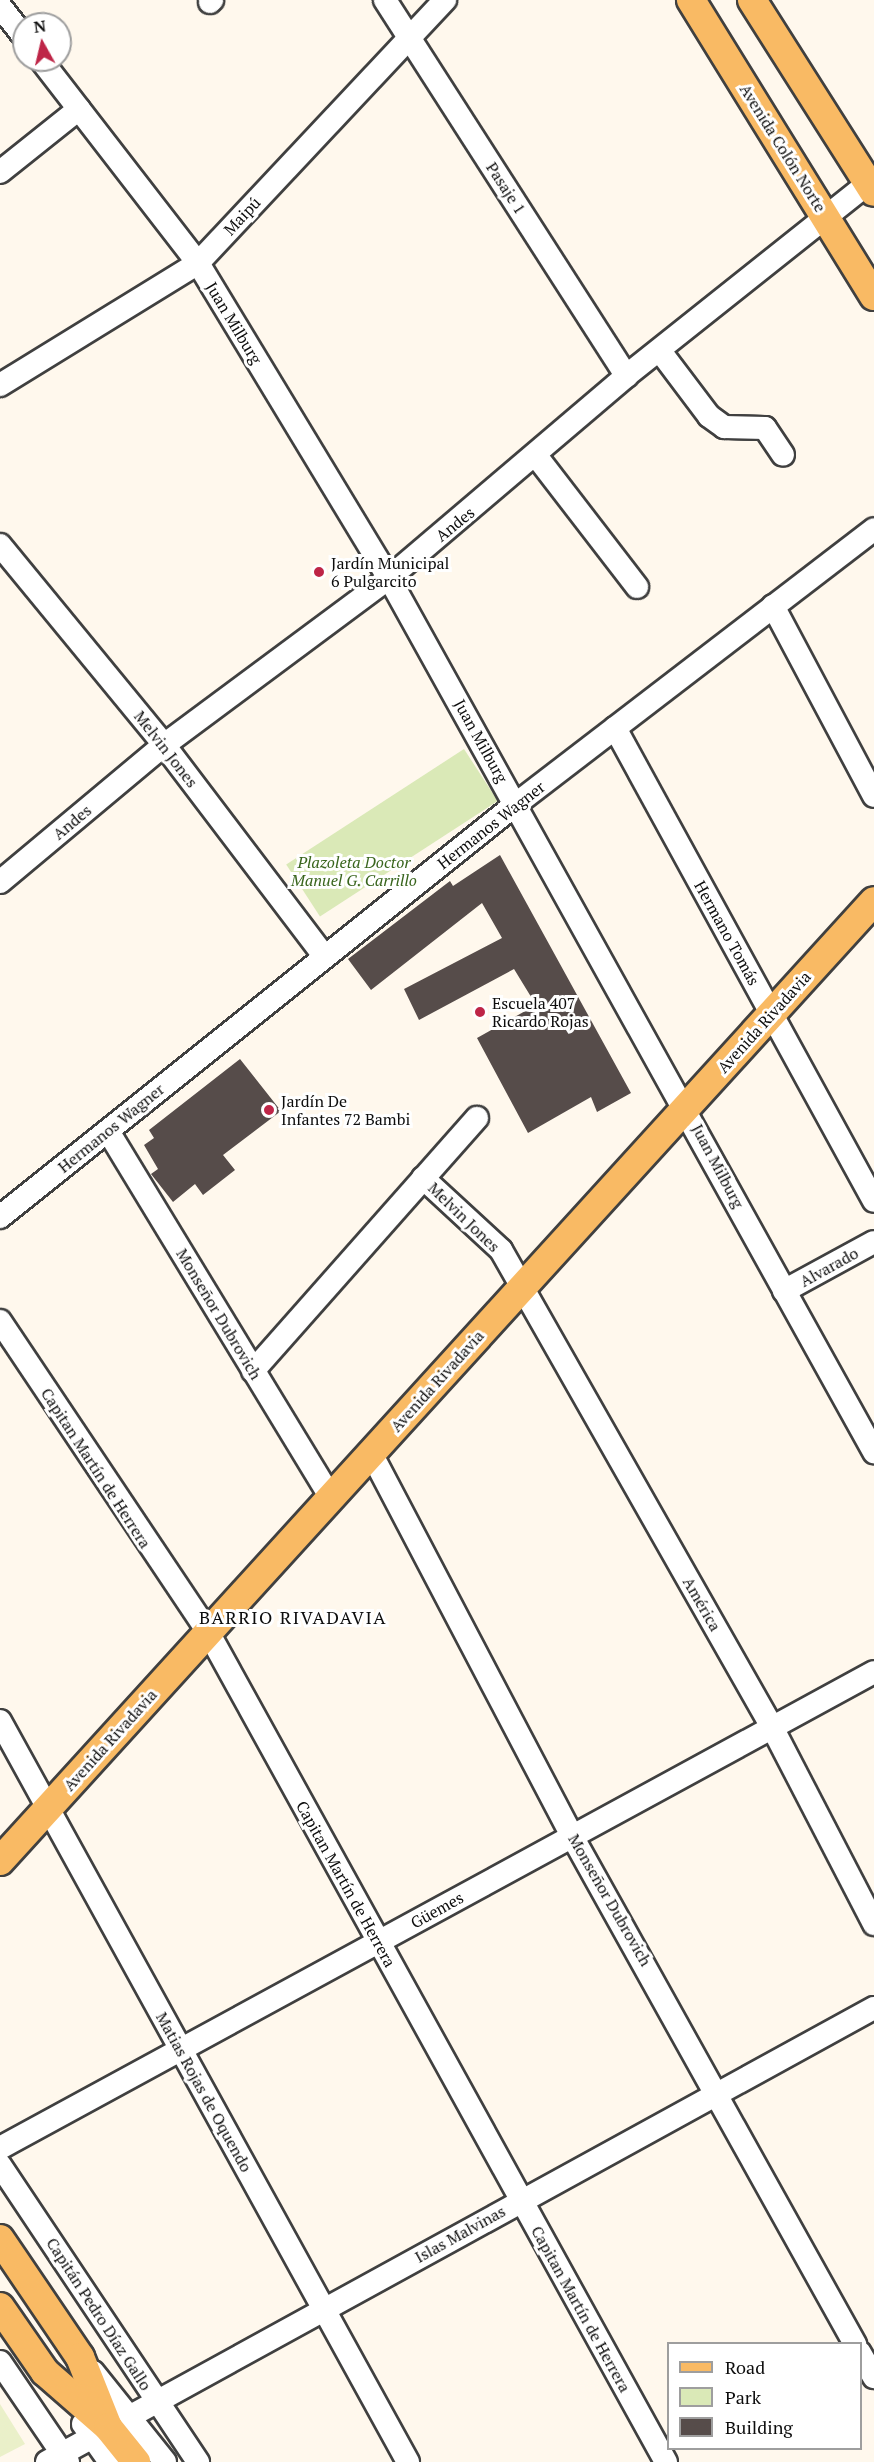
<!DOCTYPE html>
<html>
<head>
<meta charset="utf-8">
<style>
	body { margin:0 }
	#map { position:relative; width:874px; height:2462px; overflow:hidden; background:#fff8ed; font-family:"PT Serif",serif }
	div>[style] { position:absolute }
	.green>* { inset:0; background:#dae9b7; transform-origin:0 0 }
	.pitch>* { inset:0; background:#eaf0c9 }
	.building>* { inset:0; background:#564c4a }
	.roads { filter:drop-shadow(2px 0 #404040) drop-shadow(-2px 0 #404040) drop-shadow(0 2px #404040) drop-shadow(0 -2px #404040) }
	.minor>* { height:22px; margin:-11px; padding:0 11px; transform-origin:11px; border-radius:11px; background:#fff }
	.major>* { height:28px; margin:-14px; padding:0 14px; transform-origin:14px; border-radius:14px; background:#f9ba64 }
	.dots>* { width:16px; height:16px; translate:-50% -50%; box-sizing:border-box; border:3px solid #fff; border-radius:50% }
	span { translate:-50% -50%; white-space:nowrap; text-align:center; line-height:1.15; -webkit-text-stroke:6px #fff; paint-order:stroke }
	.street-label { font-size:16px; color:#0d0d0d }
	.poi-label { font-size:16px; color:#0d0d0d }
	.left { translate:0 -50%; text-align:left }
	.park-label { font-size:16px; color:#39651d; font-style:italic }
	.neighbourhood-label { font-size:18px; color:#0d0d0d; letter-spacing:1.5px }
	.legend { position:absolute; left:667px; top:2342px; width:195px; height:108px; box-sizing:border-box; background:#fff; border:2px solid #9e9e9e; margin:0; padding:8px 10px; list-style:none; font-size:18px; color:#0d0d0d }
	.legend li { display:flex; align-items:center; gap:12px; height:30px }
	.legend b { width:30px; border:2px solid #9e9e9e }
	.north { position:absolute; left:12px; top:12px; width:60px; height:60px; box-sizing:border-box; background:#fff; border:2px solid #9e9e9e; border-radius:50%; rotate:352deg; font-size:16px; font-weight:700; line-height:24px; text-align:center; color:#0d0d0d }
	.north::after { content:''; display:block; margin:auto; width:21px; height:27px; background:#be2547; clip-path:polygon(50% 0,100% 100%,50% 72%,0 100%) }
</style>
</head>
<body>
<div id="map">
	<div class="green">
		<i style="left:464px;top:749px;width:62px;height:212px;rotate:57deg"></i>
	</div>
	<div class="pitch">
		<i style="clip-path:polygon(0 2404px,25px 2444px,0 2457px)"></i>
	</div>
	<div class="building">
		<i style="clip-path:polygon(500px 855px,631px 1093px,597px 1112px,591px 1097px,528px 1133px,477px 1038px,536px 1005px,514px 969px,419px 1020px,404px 989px,502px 938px,482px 903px,371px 990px,348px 959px,450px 881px,453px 886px)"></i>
		<i style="clip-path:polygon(240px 1059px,281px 1111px,223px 1155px,235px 1170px,203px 1195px,195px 1184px,173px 1202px,151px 1174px,158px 1169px,144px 1145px,154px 1138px,149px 1130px)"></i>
	</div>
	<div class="roads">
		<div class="minor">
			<i style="left:385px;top:0;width:447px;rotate:57.3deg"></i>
			<i style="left:210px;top:2px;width:3px;rotate:-45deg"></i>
			<i style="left:0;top:6px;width:39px;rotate:52deg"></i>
			<i style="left:41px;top:60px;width:257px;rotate:52.3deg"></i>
			<i style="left:198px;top:263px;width:368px;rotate:58.8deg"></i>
			<i style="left:389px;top:578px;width:1000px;rotate:60.97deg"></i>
			<i style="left:0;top:172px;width:101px;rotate:-38.6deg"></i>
			<i style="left:660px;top:351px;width:81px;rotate:53deg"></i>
			<i style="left:709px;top:416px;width:19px;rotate:36deg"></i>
			<i style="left:724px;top:427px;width:41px;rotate:1.4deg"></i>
			<i style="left:765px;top:428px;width:32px;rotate:56deg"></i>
			<i style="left:0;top:385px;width:233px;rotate:-31.6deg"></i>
			<i style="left:198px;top:263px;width:361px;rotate:-46.8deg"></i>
			<i style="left:537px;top:457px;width:164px;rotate:52.4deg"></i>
			<i style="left:0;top:545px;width:259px;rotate:50.6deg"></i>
			<i style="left:164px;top:745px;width:266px;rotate:52.8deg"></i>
			<i style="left:773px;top:606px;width:215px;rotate:62deg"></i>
			<i style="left:615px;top:728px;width:539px;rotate:61.3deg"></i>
			<i style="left:0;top:882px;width:214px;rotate:-39.9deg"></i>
			<i style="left:164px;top:745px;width:280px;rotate:-36.6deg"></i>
			<i style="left:389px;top:578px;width:311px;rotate:-40.4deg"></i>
			<i style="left:626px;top:376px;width:317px;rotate:-38.5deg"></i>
			<i style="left:108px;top:1131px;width:429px;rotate:58.7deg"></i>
			<i style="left:423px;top:1178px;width:106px;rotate:42.7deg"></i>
			<i style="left:501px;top:1250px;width:549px;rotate:60.4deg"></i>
			<i style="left:772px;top:1727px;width:222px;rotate:62.6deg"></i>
			<i style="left:0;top:1217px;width:661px;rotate:-38.67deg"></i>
			<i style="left:516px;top:804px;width:451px;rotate:-37.5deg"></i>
			<i style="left:784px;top:1291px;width:102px;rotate:-28.6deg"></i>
			<i style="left:0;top:1321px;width:374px;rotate:56.2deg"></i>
			<i style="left:208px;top:1632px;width:948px;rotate:61.11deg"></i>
			<i style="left:253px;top:1371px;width:338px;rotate:-48.5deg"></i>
			<i style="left:371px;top:1453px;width:433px;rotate:62.3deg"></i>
			<i style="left:572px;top:1836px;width:582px;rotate:60.88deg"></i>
			<i style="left:0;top:1721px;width:846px;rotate:61.16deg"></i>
			<i style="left:0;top:2148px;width:995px;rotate:-28.57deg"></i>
			<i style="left:0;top:2165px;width:357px;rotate:56.3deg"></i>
			<i style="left:860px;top:2353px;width:28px;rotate:60deg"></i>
			<i style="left:0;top:2362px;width:121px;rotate:55.8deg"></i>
			<i style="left:93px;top:2372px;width:115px;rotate:51.3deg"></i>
			<i style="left:83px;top:2424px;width:47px;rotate:54.6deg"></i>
			<i style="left:47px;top:2462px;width:943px;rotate:-28.77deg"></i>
		</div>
		<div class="major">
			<i style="left:691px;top:0;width:348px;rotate:58.3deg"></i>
			<i style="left:752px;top:0;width:227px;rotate:57.6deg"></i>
			<i style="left:0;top:1861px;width:1298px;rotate:-47.68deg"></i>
			<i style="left:0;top:2239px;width:143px;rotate:55.9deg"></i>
			<i style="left:80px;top:2357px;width:75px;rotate:68.2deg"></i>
			<i style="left:0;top:2307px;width:79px;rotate:55.3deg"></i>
			<i style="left:45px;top:2372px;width:84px;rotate:41.1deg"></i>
			<i style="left:108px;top:2427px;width:45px;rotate:51.3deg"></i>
		</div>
	</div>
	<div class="dots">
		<i style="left:319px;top:572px;background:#be2547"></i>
		<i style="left:480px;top:1012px;background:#be2547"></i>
		<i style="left:269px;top:1110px;background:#be2547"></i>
	</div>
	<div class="street-label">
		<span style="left:783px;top:148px;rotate:58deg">Avenida Colón Norte</span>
		<span style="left:506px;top:188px;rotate:57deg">Pasaje 1</span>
		<span style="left:242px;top:216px;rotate:-47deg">Maipú</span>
		<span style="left:234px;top:323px;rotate:59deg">Juan Milburg</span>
		<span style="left:455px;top:524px;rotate:-39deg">Andes</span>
		<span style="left:481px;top:741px;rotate:61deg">Juan Milburg</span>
		<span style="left:166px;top:749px;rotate:52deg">Melvin Jones</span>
		<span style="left:72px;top:822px;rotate:-40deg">Andes</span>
		<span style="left:491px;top:825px;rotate:-38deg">Hermanos Wagner</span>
		<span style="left:727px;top:933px;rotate:61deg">Hermano Tomás</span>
		<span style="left:764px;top:1022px;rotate:-48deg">Avenida Rivadavia</span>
		<span style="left:111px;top:1128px;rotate:-39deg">Hermanos Wagner</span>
		<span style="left:718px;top:1166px;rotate:62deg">Juan Milburg</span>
		<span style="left:464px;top:1217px;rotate:44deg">Melvin Jones</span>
		<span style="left:829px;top:1267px;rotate:-29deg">Alvarado</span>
		<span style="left:219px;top:1314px;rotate:59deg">Monseñor Dubrovich</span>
		<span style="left:437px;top:1381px;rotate:-48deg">Avenida Rivadavia</span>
		<span style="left:96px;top:1468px;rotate:57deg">Capitan Martín de Herrera</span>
		<span style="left:702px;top:1604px;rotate:60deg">América</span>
		<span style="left:110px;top:1740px;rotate:-48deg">Avenida Rivadavia</span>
		<span style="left:346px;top:1884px;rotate:61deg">Capitan Martín de Herrera</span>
		<span style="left:610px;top:1900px;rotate:60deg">Monseñor Dubrovich</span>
		<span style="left:437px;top:1910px;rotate:-29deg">Güemes</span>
		<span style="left:204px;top:2092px;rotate:61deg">Matias Rojas de Oquendo</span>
		<span style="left:460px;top:2234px;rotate:-29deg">Islas Malvinas</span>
		<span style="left:581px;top:2309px;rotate:61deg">Capitan Martín de Herrera</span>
		<span style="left:99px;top:2314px;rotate:57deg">Capitán Pedro Díaz Gallo</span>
	</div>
	<div class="poi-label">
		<span class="left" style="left:331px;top:572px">Jardín Municipal<br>6 Pulgarcito</span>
		<span class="left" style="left:492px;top:1012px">Escuela 407<br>Ricardo Rojas</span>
		<span class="left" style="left:281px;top:1110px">Jardín De<br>Infantes 72 Bambi</span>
	</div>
	<div class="park-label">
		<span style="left:354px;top:871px">Plazoleta Doctor<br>Manuel G. Carrillo</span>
	</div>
	<div class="neighbourhood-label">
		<span style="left:293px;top:1617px">BARRIO RIVADAVIA</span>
	</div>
	<ul class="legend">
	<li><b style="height:8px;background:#f9ba64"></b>Road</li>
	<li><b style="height:16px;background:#dae9b7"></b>Park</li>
	<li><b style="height:16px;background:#564c4a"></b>Building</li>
	</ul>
	<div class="north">N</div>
</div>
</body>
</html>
